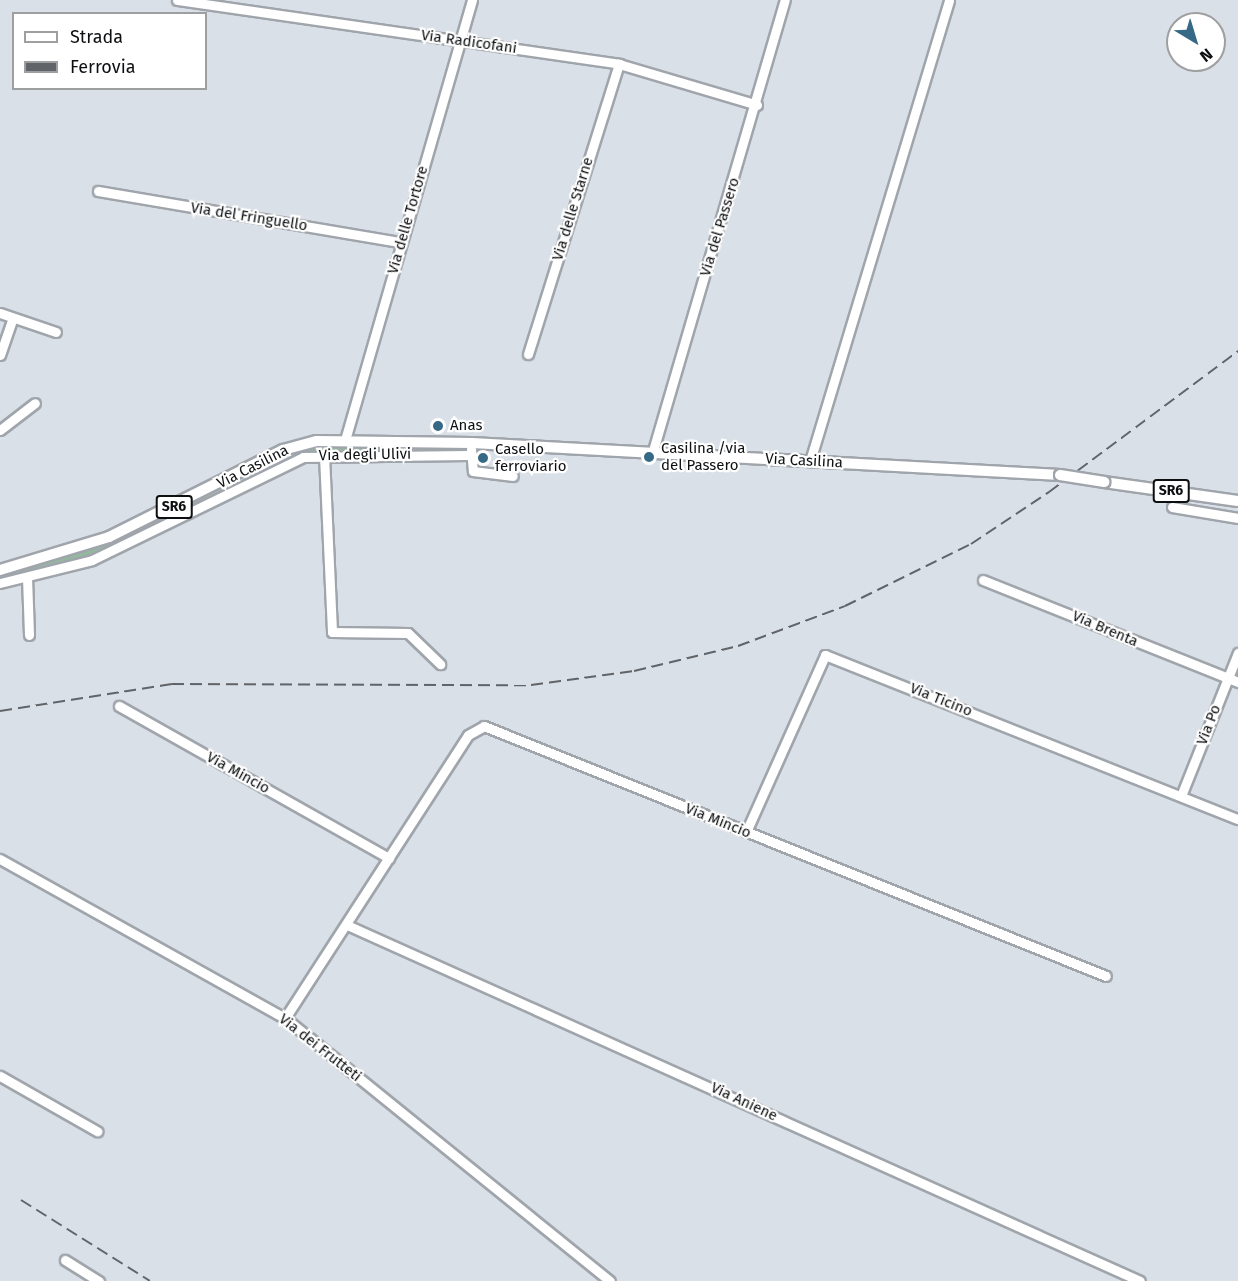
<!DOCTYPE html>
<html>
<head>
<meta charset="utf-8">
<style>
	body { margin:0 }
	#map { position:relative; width:1238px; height:1281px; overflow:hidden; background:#dae0e7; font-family:"Fira Sans",sans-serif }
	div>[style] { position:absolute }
	.green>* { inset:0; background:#92b99d }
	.roads { filter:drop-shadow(2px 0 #a0a5ac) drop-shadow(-2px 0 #a0a5ac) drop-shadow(0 2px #a0a5ac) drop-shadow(0 -2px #a0a5ac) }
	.minor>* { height:9px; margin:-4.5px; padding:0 4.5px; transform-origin:4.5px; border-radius:4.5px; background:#fff }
	.major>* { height:10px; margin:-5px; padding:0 5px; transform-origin:5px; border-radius:5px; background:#fff }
	.rail>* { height:2px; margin-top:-1px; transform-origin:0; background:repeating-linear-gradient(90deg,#606367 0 12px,transparent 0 18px) }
	.bridges { filter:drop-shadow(2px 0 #a0a5ac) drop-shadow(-2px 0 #a0a5ac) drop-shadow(0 2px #a0a5ac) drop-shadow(0 -2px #a0a5ac) }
	.major-bridge>* { height:10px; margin:-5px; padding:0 5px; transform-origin:5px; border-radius:5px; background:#fff }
	.dots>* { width:16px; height:16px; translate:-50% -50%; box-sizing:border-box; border:3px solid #fff; border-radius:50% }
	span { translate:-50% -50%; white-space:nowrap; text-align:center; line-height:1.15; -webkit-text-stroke:4.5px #fff; paint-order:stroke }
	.shield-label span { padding:2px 4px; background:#fff; border:2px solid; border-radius:4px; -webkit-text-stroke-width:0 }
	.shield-label { font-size:14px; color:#0d0f11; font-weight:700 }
	.street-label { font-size:15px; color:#0d0f11 }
	.poi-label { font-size:15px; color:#0d0f11 }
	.left { translate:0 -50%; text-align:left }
	.legend { position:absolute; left:12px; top:12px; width:195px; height:78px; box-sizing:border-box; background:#fff; border:2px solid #9e9fa0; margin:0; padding:8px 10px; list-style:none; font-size:18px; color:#0d0f11 }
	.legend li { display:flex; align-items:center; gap:12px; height:30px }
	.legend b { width:30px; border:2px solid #9e9fa0 }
	.north { position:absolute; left:1166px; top:12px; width:60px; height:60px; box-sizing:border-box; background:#fff; border:2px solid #9e9fa0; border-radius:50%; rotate:142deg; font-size:16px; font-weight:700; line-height:24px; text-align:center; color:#0d0f11 }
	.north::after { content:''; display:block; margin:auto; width:21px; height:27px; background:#366986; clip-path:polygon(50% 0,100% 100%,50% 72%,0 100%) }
</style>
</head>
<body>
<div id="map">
	<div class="green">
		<i style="clip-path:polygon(317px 445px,413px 445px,398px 453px,324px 452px,94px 556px,0 582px,0 575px,106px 544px)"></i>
	</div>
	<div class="roads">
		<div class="minor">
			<i style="left:177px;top:0;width:447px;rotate:8.2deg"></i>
			<i style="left:619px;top:64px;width:144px;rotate:16.5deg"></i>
			<i style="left:98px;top:191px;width:307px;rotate:9.6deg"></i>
			<i style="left:0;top:313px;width:59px;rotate:18.7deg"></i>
			<i style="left:528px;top:354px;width:304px;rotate:-72.6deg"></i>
			<i style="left:0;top:355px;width:39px;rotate:-71deg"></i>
			<i style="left:0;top:430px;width:44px;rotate:-37.6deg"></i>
			<i style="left:345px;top:440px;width:458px;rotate:-73.9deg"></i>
			<i style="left:471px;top:449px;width:22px;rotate:85deg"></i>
			<i style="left:473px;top:471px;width:40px;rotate:7.1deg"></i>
			<i style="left:652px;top:454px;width:473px;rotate:-73.7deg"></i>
			<i style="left:324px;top:455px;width:177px;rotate:87.4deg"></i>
			<i style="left:332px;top:632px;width:76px;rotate:0.8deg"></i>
			<i style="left:408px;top:633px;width:45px;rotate:44.1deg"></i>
			<i style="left:810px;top:461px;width:481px;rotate:-73.2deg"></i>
			<i style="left:1172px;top:507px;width:67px;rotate:9.5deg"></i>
			<i style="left:27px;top:577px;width:58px;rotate:88deg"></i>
			<i style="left:983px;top:580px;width:275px;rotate:21.8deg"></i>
			<i style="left:0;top:583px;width:95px;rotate:-14deg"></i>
			<i style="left:92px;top:560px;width:235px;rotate:-26deg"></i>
			<i style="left:303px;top:457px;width:166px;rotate:-0.7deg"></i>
			<i style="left:119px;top:706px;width:310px;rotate:29.4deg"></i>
			<i style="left:1181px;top:796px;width:154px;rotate:-68.3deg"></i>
			<i style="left:746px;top:832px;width:194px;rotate:-65.9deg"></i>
			<i style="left:825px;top:655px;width:444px;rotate:21.7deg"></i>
			<i style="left:0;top:859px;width:326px;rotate:29.2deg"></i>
			<i style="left:285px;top:1018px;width:418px;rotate:39deg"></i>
			<i style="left:347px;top:925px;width:869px;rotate:24.18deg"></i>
			<i style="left:285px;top:1018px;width:337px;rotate:-57.1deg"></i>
			<i style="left:468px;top:735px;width:18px;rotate:-29deg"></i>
			<i style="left:484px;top:726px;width:670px;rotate:21.9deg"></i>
			<i style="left:0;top:1076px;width:112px;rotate:29.6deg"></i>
			<i style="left:65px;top:1260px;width:40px;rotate:32deg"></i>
		</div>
		<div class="major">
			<i style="left:1104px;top:482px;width:135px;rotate:8.1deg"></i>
			<i style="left:0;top:570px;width:114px;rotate:-16.8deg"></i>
			<i style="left:109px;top:537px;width:195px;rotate:-26.6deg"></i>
			<i style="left:283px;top:450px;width:35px;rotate:-15deg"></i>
			<i style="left:317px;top:441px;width:155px;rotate:0.7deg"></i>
			<i style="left:472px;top:443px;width:589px;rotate:3.12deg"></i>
		</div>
	</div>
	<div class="rail">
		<i style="left:0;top:711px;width:174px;rotate:-8.9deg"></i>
		<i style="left:172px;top:684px;width:359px;rotate:0.2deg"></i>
		<i style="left:531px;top:685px;width:104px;rotate:-7.7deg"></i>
		<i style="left:634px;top:671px;width:107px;rotate:-13.5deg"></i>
		<i style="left:738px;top:646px;width:114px;rotate:-20.5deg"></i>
		<i style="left:845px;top:606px;width:140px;rotate:-26.2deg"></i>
		<i style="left:971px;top:544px;width:94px;rotate:-33.7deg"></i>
		<i style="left:1049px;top:492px;width:236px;rotate:-36.7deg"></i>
		<i style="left:21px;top:1200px;width:152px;rotate:32.1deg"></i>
	</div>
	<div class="bridges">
		<div class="major-bridge">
			<i style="left:1060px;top:475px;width:45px;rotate:9deg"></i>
		</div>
	</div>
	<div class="dots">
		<i style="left:438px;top:426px;background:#366986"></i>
		<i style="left:649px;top:457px;background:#366986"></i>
		<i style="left:483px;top:458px;background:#366986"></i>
	</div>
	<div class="shield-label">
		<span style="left:1171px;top:491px">SR6</span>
		<span style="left:174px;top:507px">SR6</span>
	</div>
	<div class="street-label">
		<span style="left:469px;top:42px;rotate:8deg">Via Radicofani</span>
		<span style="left:573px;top:209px;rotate:-73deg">Via delle Starne</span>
		<span style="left:249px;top:217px;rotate:9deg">Via del Fringuello</span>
		<span style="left:408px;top:220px;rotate:-74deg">Via delle Tortore</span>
		<span style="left:720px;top:227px;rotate:-73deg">Via del Passero</span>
		<span style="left:365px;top:455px;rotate:-1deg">Via degli Ulivi</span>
		<span style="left:804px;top:461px;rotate:3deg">Via Casilina</span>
		<span style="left:253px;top:467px;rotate:-27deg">Via Casilina</span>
		<span style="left:1105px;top:629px;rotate:23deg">Via Brenta</span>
		<span style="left:941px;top:700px;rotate:22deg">Via Ticino</span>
		<span style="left:1209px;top:725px;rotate:-69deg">Via Po</span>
		<span style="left:238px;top:773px;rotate:29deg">Via Mincio</span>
		<span style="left:718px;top:821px;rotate:22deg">Via Mincio</span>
		<span style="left:320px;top:1048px;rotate:38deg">Via dei Frutteti</span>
		<span style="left:744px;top:1102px;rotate:25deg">Via Aniene</span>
	</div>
	<div class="poi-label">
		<span class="left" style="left:450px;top:426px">Anas</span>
		<span class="left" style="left:661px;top:457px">Casilina /via<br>del Passero</span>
		<span class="left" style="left:495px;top:458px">Casello<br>ferroviario</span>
	</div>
	<ul class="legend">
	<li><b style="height:8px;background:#fff"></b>Strada</li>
	<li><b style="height:8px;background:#606367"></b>Ferrovia</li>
	</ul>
	<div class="north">N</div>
</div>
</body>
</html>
